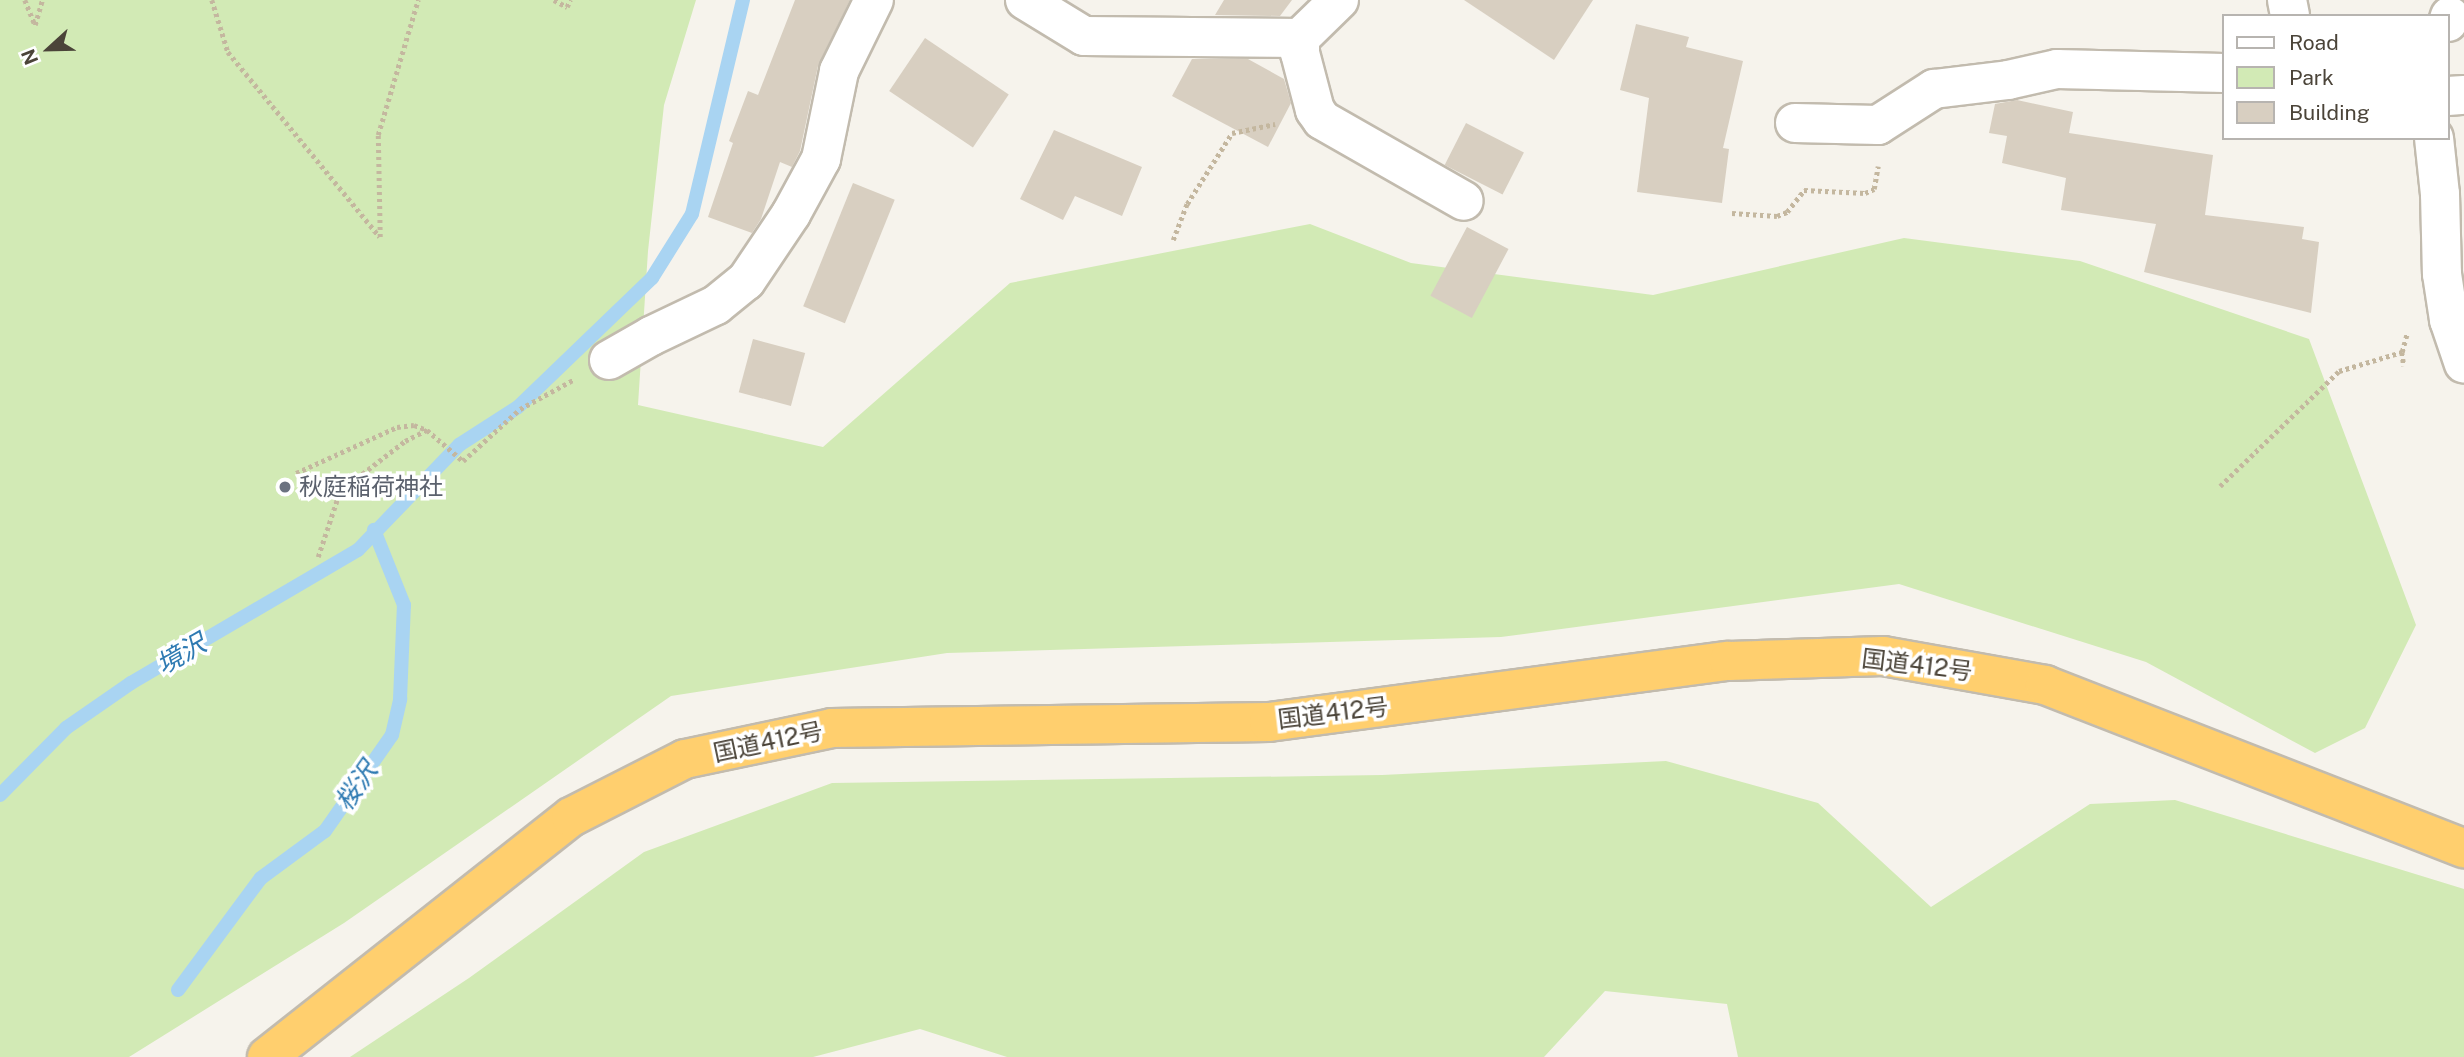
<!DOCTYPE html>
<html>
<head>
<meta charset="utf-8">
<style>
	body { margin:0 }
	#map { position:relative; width:2464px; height:1057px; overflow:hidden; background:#f6f3ec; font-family:"Public Sans","Noto Sans JP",sans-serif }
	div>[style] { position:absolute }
	.green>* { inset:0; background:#d2eab5 }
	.stream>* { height:14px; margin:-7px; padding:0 7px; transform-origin:7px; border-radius:7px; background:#a9d4f2 }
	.building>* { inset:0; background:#d8cfc1; transform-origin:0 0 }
	.path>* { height:4.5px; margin-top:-2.25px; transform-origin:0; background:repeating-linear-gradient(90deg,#c4b79f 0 3.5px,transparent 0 7px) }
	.roads { filter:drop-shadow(2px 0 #c2bbae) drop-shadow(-2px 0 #c2bbae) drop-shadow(0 2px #c2bbae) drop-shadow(0 -2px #c2bbae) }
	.minor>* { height:38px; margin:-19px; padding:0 19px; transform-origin:19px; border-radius:19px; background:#fff }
	.highway>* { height:38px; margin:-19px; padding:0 19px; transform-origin:19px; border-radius:19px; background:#ffcf6e }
	.dots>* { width:19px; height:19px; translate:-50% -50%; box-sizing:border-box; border:4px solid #fff; border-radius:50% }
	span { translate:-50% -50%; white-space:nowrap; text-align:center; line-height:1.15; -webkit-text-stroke:7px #fff; paint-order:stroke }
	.worship-label { font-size:24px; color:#5b616d }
	.left { translate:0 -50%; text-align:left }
	.street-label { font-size:24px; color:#4b4439 }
	.water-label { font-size:26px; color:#2e7ab2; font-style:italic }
	.legend { position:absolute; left:2222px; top:14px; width:228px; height:126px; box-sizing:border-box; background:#fff; border:2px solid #b7b4b0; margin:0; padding:9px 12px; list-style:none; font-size:21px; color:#4b4439 }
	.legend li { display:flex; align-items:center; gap:14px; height:35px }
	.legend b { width:35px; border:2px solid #b7b4b0 }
	.north { position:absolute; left:14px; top:14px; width:70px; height:70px; -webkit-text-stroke:5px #fff; paint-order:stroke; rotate:248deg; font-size:19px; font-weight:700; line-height:28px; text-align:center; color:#4b4439 }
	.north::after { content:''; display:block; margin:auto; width:24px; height:32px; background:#4b4439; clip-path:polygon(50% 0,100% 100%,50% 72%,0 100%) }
</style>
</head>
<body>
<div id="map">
	<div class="green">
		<i style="clip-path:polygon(0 0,696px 0,664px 105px,648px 251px,638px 405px,823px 447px,1010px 283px,1310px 224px,1411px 263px,1653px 295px,1904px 238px,2080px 261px,2309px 339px,2416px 625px,2365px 728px,2315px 753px,2146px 662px,1899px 584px,1501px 637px,947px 653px,671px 696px,344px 923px,129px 1057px,0 1057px)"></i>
		<i style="clip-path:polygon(1666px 761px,1818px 803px,1931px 907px,2090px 804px,2175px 800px,2464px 889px,2464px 1057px,1738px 1057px,1727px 1004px,1605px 991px,1544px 1057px,1007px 1057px,920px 1029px,813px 1057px,350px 1057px,469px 978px,644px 852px,832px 783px,1382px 775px)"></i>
	</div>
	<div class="stream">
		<i style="left:0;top:795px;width:94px;rotate:-45.4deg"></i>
		<i style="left:66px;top:728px;width:79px;rotate:-34.7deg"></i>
		<i style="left:131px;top:683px;width:263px;rotate:-30.4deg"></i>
		<i style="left:358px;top:550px;width:146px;rotate:-46.1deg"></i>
		<i style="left:459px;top:445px;width:70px;rotate:-32.8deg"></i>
		<i style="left:518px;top:407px;width:186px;rotate:-43.9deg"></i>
		<i style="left:652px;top:278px;width:75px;rotate:-58deg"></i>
		<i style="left:692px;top:214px;width:220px;rotate:-76.6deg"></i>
		<i style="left:178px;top:990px;width:139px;rotate:-53.5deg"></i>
		<i style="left:261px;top:878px;width:79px;rotate:-36.3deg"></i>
		<i style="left:325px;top:831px;width:117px;rotate:-55.1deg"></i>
		<i style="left:392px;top:735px;width:37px;rotate:-77deg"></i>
		<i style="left:400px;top:699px;width:94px;rotate:-87.6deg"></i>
		<i style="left:404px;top:605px;width:81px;rotate:-111.8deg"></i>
	</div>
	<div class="building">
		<i style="clip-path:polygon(795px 0,850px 0,818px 66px,800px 151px,792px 167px,780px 162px,761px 219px,752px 233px,708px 217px,733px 143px,729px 141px,748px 91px,758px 95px)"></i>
		<i style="clip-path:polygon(1224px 0,1292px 0,1280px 16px,1215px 15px)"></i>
		<i style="clip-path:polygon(1464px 0,1593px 0,1554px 60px)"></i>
		<i style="clip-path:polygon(1636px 24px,1689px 37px,1686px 47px,1743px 61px,1723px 148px,1729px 149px,1722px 203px,1637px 192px,1649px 98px,1620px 90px)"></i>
		<i style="left:925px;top:38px;width:101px;height:64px;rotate:34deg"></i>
		<i style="clip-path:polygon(1192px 59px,1248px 59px,1284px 79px,1291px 103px,1268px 147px,1172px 96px)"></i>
		<i style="clip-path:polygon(2017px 100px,2073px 112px,2069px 133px,2213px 155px,2205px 215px,2304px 227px,2302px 239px,2319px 242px,2311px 313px,2144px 272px,2156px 224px,2061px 210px,2066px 178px,2002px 163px,2007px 136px,1989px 133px,1995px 104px)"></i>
		<i style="left:1466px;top:123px;width:65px;height:47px;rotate:27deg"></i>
		<i style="clip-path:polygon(1054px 130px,1142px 167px,1122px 216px,1075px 196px,1063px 220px,1020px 199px)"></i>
		<i style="left:853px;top:183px;width:45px;height:133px;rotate:22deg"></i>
		<i style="left:1467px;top:227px;width:47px;height:78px;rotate:28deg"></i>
		<i style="left:753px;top:339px;width:54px;height:55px;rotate:15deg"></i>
	</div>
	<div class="path">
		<i style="left:25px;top:0;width:27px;rotate:68deg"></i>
		<i style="left:35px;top:25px;width:26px;rotate:-74deg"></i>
		<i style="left:212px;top:0;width:54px;rotate:72.9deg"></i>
		<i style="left:228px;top:52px;width:239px;rotate:50.6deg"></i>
		<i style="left:380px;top:237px;width:102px;rotate:-91.1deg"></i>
		<i style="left:378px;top:135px;width:141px;rotate:-73.5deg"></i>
		<i style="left:554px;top:0;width:15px;rotate:28deg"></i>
		<i style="left:567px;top:7px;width:8px;rotate:-67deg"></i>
		<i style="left:1732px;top:213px;width:45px;rotate:3.8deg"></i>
		<i style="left:1777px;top:216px;width:11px;rotate:-22deg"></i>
		<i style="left:1787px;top:212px;width:28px;rotate:-52deg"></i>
		<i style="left:1804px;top:190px;width:61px;rotate:2.8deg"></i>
		<i style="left:1865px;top:193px;width:10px;rotate:-24deg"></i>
		<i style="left:1874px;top:189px;width:23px;rotate:-80deg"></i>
		<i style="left:1173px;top:240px;width:39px;rotate:-69deg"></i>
		<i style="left:1187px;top:204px;width:84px;rotate:-57.6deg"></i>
		<i style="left:1232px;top:133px;width:44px;rotate:-11.8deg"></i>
		<i style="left:2402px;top:352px;width:14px;rotate:82deg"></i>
		<i style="left:296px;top:473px;width:111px;rotate:-24.5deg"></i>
		<i style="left:397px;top:427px;width:17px;rotate:-7deg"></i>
		<i style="left:414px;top:425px;width:14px;rotate:21deg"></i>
		<i style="left:427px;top:430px;width:48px;rotate:40.7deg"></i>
		<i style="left:463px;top:461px;width:77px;rotate:-42.4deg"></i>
		<i style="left:520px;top:409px;width:60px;rotate:-28.7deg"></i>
		<i style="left:2220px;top:486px;width:165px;rotate:-44deg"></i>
		<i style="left:2339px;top:371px;width:66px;rotate:-16.8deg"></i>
		<i style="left:2402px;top:352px;width:20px;rotate:-75deg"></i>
		<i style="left:318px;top:557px;width:70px;rotate:-71.6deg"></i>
		<i style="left:340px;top:491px;width:82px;rotate:-37.6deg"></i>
		<i style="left:405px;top:441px;width:25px;rotate:-27deg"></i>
	</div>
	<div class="roads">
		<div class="minor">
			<i style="left:1025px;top:0;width:69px;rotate:31.4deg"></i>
			<i style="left:1084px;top:36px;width:216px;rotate:0.5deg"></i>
			<i style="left:1339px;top:0;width:54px;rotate:135.7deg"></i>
			<i style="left:1300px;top:38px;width:15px;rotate:90deg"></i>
			<i style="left:1300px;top:53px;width:59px;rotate:75.3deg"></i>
			<i style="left:1315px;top:110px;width:12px;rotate:55deg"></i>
			<i style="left:1322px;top:120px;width:163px;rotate:29.7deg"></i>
			<i style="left:2287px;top:0;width:16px;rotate:79deg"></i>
			<i style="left:2448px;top:22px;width:6px;rotate:-72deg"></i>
			<i style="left:2448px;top:96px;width:16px;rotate:-4deg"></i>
			<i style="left:1795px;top:123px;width:83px;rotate:1.4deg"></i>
			<i style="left:1878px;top:125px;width:67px;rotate:-32.7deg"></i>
			<i style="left:1934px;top:89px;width:75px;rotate:-6.9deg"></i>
			<i style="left:2008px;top:80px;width:50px;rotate:-12.7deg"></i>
			<i style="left:2057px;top:69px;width:167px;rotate:1.4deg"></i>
			<i style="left:2434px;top:138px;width:56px;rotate:83.9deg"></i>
			<i style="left:2440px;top:194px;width:80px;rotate:88.6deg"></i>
			<i style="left:2442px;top:274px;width:47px;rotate:81.3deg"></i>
			<i style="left:2449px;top:320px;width:46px;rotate:71.2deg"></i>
			<i style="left:609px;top:360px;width:48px;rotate:-29.7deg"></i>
			<i style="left:651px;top:336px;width:72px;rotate:-25.5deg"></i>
			<i style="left:716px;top:305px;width:38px;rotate:-39deg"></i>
			<i style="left:746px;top:281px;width:81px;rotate:-56.1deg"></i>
			<i style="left:791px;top:214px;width:63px;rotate:-61.4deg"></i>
			<i style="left:821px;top:159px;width:90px;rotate:-78.4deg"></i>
			<i style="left:839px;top:71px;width:79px;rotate:-63.8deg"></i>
		</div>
		<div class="highway">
			<i style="left:267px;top:1057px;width:387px;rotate:-38.3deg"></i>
			<i style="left:571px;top:817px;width:128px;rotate:-27deg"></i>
			<i style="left:685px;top:759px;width:150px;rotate:-11.9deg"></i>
			<i style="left:832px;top:728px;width:437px;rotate:-0.8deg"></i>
			<i style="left:1269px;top:722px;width:464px;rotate:-7.6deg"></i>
			<i style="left:1729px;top:661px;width:154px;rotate:-1.9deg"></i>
			<i style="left:1883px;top:656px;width:165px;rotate:10.1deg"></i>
			<i style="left:2045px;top:685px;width:450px;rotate:21.3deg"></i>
		</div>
	</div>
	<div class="dots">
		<i style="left:285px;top:487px;background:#6b7280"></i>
	</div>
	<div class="worship-label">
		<span class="left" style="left:299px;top:487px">秋庭稲荷神社</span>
	</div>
	<div class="street-label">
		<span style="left:1917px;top:665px;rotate:7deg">国道412号</span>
		<span style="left:1333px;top:713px;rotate:-7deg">国道412号</span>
		<span style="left:768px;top:742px;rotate:-12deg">国道412号</span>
	</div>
	<div class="water-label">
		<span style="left:181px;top:654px;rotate:-30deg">境沢</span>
		<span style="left:356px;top:786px;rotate:-55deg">桜沢</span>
	</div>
	<ul class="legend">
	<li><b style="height:9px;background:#fff"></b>Road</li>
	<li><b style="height:19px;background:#d2eab5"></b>Park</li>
	<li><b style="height:19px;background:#d8cfc1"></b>Building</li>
	</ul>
	<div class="north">N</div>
</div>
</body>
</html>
